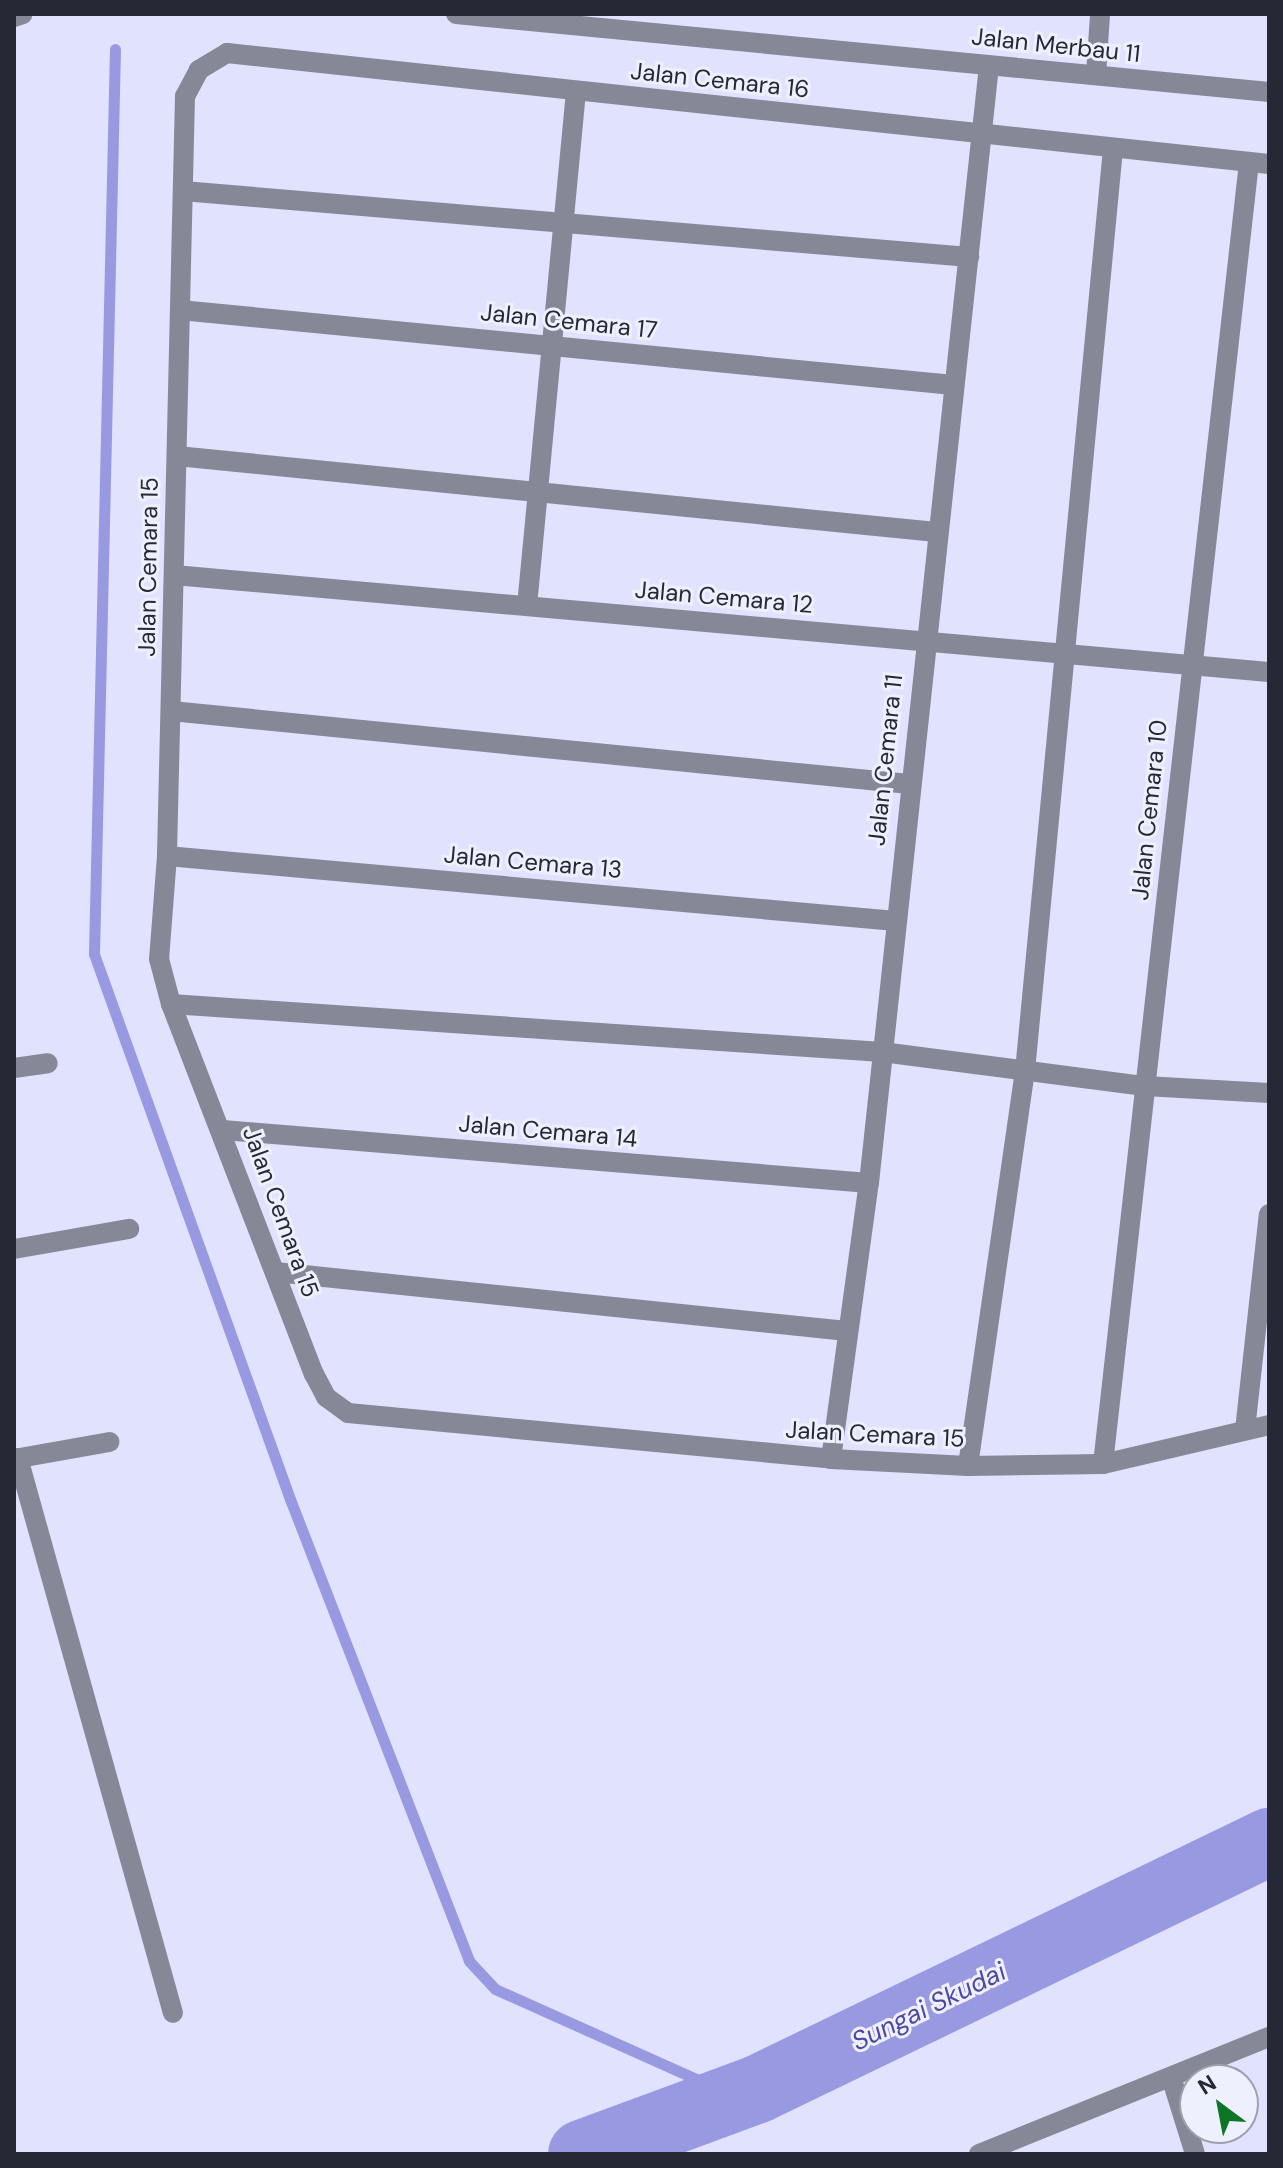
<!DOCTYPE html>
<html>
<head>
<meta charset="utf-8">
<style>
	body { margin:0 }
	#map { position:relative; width:1283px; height:2168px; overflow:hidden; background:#e0e2fe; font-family:"DM Sans",sans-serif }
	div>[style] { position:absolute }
	.stream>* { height:11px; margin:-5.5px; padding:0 5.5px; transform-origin:5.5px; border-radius:5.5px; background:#9999e1 }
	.river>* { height:68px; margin:-34px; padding:0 34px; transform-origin:34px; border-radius:34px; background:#9999e1 }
	.minor>* { height:20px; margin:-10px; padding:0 10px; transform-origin:10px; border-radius:10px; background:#878897 }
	span { translate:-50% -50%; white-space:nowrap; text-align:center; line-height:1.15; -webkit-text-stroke:6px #eff0fe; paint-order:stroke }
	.street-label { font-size:24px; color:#272835 }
	.water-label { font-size:26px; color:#4f489e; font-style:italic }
	.frame { position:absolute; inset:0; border:16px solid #272835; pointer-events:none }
	.north { position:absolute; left:1179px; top:2064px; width:80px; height:80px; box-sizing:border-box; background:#eff0fe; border:2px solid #9fa0ae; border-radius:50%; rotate:328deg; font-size:22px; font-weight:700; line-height:32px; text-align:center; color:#272835 }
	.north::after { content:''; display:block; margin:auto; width:28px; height:36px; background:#0d7526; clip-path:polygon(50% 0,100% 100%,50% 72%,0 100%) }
</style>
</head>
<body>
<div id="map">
	<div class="stream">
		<i style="left:115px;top:49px;width:905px;rotate:91.33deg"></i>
		<i style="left:94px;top:954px;width:579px;rotate:70.22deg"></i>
		<i style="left:290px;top:1499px;width:495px;rotate:68.8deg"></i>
		<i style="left:469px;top:1961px;width:38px;rotate:47deg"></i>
		<i style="left:495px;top:1989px;width:265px;rotate:24.1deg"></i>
	</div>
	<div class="river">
		<i style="left:582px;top:2154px;width:188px;rotate:-20.3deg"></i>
		<i style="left:758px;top:2089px;width:568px;rotate:-25.8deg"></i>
	</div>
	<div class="minor">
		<i style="left:456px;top:14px;width:817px;rotate:5.48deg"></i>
		<i style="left:14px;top:17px;width:9px;rotate:-18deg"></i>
		<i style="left:1096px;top:75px;width:61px;rotate:-86.2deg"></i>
		<i style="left:1269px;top:164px;width:1048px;rotate:-173.92deg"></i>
		<i style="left:227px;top:53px;width:33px;rotate:149deg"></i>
		<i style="left:199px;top:70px;width:30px;rotate:118deg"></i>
		<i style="left:185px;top:96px;width:760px;rotate:91.36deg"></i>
		<i style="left:167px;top:856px;width:103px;rotate:94.4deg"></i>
		<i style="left:159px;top:959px;width:47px;rotate:75.1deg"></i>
		<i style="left:171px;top:1004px;width:397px;rotate:68.9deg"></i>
		<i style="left:314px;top:1374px;width:26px;rotate:62deg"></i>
		<i style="left:326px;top:1397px;width:27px;rotate:36deg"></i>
		<i style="left:348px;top:1413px;width:485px;rotate:5.4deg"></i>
		<i style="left:831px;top:1459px;width:137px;rotate:2.9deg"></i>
		<i style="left:968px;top:1466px;width:135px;rotate:-0.8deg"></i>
		<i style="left:1103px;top:1464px;width:171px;rotate:-13.2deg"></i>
		<i style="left:183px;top:191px;width:789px;rotate:4.8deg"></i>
		<i style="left:180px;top:310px;width:777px;rotate:5.54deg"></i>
		<i style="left:177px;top:456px;width:763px;rotate:5.72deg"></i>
		<i style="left:174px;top:575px;width:1099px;rotate:5.06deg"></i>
		<i style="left:527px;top:606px;width:517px;rotate:-84.56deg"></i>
		<i style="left:171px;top:711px;width:742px;rotate:5.65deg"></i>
		<i style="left:167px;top:856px;width:732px;rotate:5.1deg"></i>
		<i style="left:171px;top:1004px;width:713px;rotate:3.86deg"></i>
		<i style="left:882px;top:1052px;width:265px;rotate:7.4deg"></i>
		<i style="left:1145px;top:1086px;width:124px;rotate:3.2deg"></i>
		<i style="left:14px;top:1068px;width:34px;rotate:-8deg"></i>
		<i style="left:223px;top:1130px;width:648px;rotate:4.69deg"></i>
		<i style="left:14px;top:1249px;width:117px;rotate:-9.9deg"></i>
		<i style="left:275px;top:1272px;width:575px;rotate:5.89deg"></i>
		<i style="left:1245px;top:1430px;width:217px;rotate:-83.7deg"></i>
		<i style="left:18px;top:1458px;width:576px;rotate:74.4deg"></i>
		<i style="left:14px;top:1459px;width:97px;rotate:-10.1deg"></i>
		<i style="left:831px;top:1459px;width:279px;rotate:-82.2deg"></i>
		<i style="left:869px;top:1183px;width:1124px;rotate:-83.87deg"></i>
		<i style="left:1103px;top:1464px;width:1310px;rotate:-83.6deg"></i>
		<i style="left:968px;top:1466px;width:399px;rotate:-81.8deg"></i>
		<i style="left:1025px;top:1071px;width:927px;rotate:-84.55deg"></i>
		<i style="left:1172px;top:2080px;width:77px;rotate:72.7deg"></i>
		<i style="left:979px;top:2154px;width:313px;rotate:-22deg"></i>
	</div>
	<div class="street-label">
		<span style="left:1056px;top:45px;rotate:6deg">Jalan Merbau 11</span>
		<span style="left:720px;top:80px;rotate:6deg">Jalan Cemara 16</span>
		<span style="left:569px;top:321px;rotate:6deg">Jalan Cemara 17</span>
		<span style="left:148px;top:567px;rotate:-89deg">Jalan Cemara 15</span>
		<span style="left:724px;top:597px;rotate:5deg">Jalan Cemara 12</span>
		<span style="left:885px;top:760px;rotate:-84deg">Jalan Cemara 11</span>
		<span style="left:1149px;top:810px;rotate:-84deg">Jalan Cemara 10</span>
		<span style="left:533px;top:862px;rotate:5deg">Jalan Cemara 13</span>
		<span style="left:548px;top:1131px;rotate:5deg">Jalan Cemara 14</span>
		<span style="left:281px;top:1212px;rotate:70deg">Jalan Cemara 15</span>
		<span style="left:875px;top:1434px;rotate:3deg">Jalan Cemara 15</span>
	</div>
	<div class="water-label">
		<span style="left:929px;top:2007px;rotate:-26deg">Sungai Skudai</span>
	</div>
	<div class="frame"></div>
	<div class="north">N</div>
</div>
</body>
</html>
